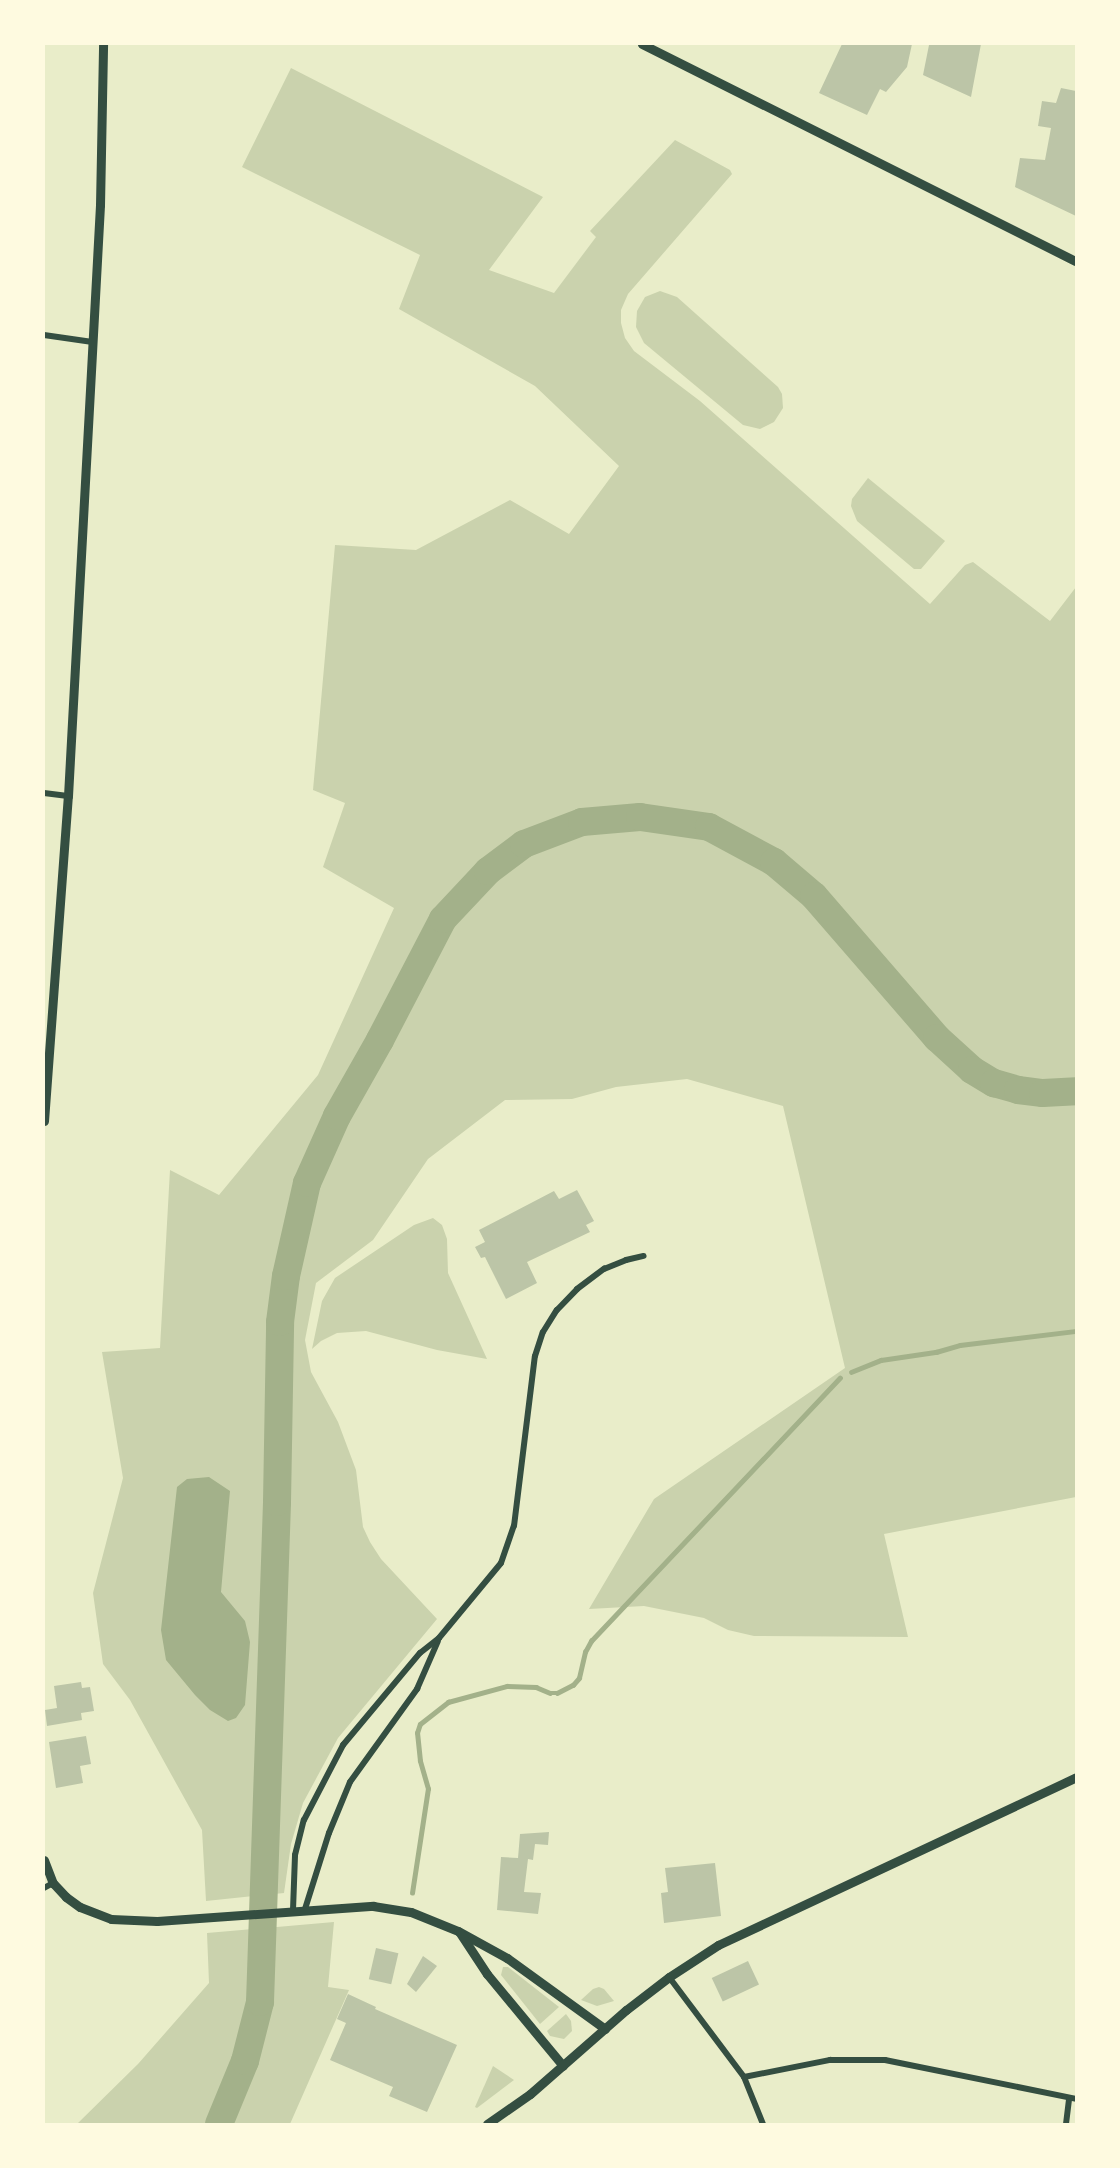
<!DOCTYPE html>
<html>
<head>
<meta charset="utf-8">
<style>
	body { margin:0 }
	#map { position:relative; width:1120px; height:2168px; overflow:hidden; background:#e9edc9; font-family:"Noto Serif",serif }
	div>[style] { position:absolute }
	.green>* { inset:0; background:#cad2ad }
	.water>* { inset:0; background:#a3b18a }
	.stream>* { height:4.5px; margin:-2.25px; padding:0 2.25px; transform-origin:2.25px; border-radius:2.25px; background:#a3b18a }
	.river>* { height:28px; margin:-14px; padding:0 14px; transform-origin:14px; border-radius:14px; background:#a3b18a }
	.building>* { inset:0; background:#bcc5a7; transform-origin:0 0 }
	.minor>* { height:6px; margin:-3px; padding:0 3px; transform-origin:3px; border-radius:3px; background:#344e41 }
	.tertiary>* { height:9px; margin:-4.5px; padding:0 4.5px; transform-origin:4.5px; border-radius:4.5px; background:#344e41 }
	span { translate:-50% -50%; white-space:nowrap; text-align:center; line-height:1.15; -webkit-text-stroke:4.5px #fefae0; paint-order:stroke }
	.frame { position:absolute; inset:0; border:45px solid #fefae0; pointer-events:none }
</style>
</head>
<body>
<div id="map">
	<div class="green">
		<i style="clip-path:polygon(291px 68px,543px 197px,489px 270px,554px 293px,596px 237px,590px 231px,675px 140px,730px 170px,732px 174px,628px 294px,621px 310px,621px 323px,625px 338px,634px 351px,700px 401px,930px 604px,965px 565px,973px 562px,1050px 621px,1076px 587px,1076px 1497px,884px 1534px,908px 1637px,754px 1636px,728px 1630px,704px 1618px,644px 1606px,589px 1609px,654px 1499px,845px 1368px,783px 1106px,687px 1079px,616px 1087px,572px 1099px,505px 1100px,428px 1159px,373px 1240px,316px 1283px,305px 1340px,311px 1372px,338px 1422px,356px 1470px,363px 1527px,370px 1542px,381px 1559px,437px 1619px,338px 1738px,303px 1803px,291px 1844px,284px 1893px,206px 1901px,202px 1830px,130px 1700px,103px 1664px,93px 1593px,123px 1478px,102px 1352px,160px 1348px,170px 1170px,219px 1195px,318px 1075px,394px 908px,323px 867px,345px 803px,313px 790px,335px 545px,416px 550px,510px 500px,569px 534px,619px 466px,535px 386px,399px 309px,420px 255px,242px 167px)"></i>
		<i style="clip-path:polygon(660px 291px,677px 297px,778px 387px,782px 394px,783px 408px,774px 422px,760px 429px,743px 425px,644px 343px,636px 327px,637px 311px,645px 297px)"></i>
		<i style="clip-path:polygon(868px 478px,945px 541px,921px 569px,914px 569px,857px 521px,851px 506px,852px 499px)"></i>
		<i style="clip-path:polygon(433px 1218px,442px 1225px,447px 1239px,448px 1273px,487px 1359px,437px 1350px,366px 1331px,337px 1333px,321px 1341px,312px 1349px,322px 1301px,335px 1278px,414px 1225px)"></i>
		<i style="clip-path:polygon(334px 1922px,328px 1987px,349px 1990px,290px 2124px,77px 2124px,138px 2064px,209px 1983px,207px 1933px)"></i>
		<i style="clip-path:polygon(503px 1967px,508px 1967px,559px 2007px,540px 2024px,501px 1975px)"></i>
		<i style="clip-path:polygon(599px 1987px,604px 1989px,614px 2001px,597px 2006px,581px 2000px,593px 1989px)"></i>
		<i style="clip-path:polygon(566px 2014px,571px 2021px,572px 2031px,564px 2039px,550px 2036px,547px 2031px)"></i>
		<i style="clip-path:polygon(493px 2066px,514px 2080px,477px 2108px,475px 2107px)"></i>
	</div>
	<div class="water">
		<i style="clip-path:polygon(209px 1477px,230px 1491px,221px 1592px,245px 1621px,250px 1642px,245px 1705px,236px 1718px,228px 1721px,210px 1710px,195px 1695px,166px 1660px,161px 1630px,177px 1487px,187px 1479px)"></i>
	</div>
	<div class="stream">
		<i style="left:851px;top:1372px;width:32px;rotate:-22deg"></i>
		<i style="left:881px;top:1360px;width:56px;rotate:-8.3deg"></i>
		<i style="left:936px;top:1352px;width:25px;rotate:-16deg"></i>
		<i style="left:960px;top:1345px;width:117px;rotate:-6.9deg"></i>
		<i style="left:412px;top:1893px;width:105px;rotate:-81.3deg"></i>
		<i style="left:428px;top:1789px;width:29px;rotate:-106deg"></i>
		<i style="left:420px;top:1761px;width:28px;rotate:-96deg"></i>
		<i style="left:417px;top:1733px;width:9px;rotate:-72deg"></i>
		<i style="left:420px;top:1724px;width:36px;rotate:-38deg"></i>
		<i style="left:448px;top:1702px;width:61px;rotate:-15.2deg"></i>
		<i style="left:507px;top:1686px;width:29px;rotate:2deg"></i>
		<i style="left:536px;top:1687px;width:15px;rotate:23deg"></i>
		<i style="left:550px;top:1693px;width:7px"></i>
		<i style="left:557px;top:1693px;width:18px;rotate:-27deg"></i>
		<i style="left:573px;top:1685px;width:9px;rotate:-49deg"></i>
		<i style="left:579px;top:1678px;width:27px;rotate:-77deg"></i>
		<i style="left:585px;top:1652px;width:13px;rotate:-61deg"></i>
		<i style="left:591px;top:1641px;width:362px;rotate:-46.6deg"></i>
	</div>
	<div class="river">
		<i style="left:219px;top:2124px;width:68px;rotate:-67.6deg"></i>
		<i style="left:245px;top:2061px;width:61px;rotate:-75.7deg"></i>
		<i style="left:260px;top:2002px;width:500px;rotate:-88.05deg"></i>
		<i style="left:277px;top:1502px;width:180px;rotate:-89deg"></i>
		<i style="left:280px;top:1322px;width:46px;rotate:-82.6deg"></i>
		<i style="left:286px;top:1276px;width:95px;rotate:-77.3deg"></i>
		<i style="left:307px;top:1183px;width:73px;rotate:-65.9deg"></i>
		<i style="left:337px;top:1116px;width:87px;rotate:-60.5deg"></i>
		<i style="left:380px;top:1040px;width:136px;rotate:-62.5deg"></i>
		<i style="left:443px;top:919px;width:66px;rotate:-46.8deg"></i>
		<i style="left:488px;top:871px;width:45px;rotate:-36.9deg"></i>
		<i style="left:524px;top:844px;width:62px;rotate:-20.8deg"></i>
		<i style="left:582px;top:822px;width:58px;rotate:-4.9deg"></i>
		<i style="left:640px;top:817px;width:70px;rotate:8.2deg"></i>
		<i style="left:709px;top:827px;width:74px;rotate:28.3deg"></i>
		<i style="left:774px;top:862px;width:52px;rotate:40.4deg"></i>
		<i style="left:814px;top:896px;width:188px;rotate:49.1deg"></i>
		<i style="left:937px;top:1038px;width:47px;rotate:42.4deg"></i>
		<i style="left:972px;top:1070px;width:26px;rotate:31deg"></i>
		<i style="left:994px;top:1083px;width:25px;rotate:16deg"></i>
		<i style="left:1018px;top:1090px;width:25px;rotate:7deg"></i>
		<i style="left:1043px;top:1093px;width:33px;rotate:-3deg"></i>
	</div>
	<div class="building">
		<i style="clip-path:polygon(842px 44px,912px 44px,907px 67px,886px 92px,880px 89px,867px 115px,819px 93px)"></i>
		<i style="clip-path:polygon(925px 44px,981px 44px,971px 97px,923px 75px,929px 45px)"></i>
		<i style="clip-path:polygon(1061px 88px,1076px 91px,1076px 216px,1015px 187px,1020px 158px,1045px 160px,1051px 128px,1038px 126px,1042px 101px,1056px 103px)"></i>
		<i style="clip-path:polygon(577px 1190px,594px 1221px,586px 1225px,590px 1232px,527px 1262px,537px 1283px,506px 1299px,485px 1257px,481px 1258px,475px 1247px,485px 1242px,479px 1230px,554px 1191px,559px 1199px)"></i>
		<i style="clip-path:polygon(81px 1682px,82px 1688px,90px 1687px,94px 1711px,81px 1713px,82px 1720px,47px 1726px,45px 1710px,57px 1708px,54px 1686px)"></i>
		<i style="clip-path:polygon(86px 1736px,91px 1764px,80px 1766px,83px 1783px,56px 1788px,49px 1742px)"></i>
		<i style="clip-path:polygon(549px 1832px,548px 1845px,535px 1844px,533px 1860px,528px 1859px,524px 1892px,541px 1893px,538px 1914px,497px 1910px,501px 1857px,518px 1858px,520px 1834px)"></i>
		<i style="clip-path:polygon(715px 1863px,721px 1916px,664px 1923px,661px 1893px,668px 1892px,665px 1868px)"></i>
		<i style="left:376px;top:1948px;width:23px;height:32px;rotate:13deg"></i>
		<i style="clip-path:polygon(423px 1956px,437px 1966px,416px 1992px,407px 1984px)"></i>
		<i style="left:748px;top:1961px;width:26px;height:40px;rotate:65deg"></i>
		<i style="clip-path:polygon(348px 1994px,376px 2007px,375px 2009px,457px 2045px,427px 2112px,389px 2096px,393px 2087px,330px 2060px,346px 2023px,337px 2019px)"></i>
	</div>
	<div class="minor">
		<i style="left:44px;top:335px;width:49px;rotate:8.3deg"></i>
		<i style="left:44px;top:793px;width:24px;rotate:7deg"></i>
		<i style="left:44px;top:1888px;width:10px;rotate:-29deg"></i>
		<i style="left:305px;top:1909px;width:80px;rotate:-72.5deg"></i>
		<i style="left:329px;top:1833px;width:55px;rotate:-67.6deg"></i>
		<i style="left:350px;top:1782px;width:115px;rotate:-54.2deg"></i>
		<i style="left:417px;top:1689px;width:52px;rotate:-66.4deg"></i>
		<i style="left:293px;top:1910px;width:55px;rotate:-87.9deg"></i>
		<i style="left:295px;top:1855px;width:36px;rotate:-76deg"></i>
		<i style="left:304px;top:1820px;width:85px;rotate:-62.5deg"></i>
		<i style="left:343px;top:1745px;width:120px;rotate:-50.1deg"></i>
		<i style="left:420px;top:1653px;width:24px;rotate:-38deg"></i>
		<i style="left:439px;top:1638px;width:97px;rotate:-50.4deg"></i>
		<i style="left:501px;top:1563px;width:39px;rotate:-71deg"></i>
		<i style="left:514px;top:1526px;width:171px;rotate:-83deg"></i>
		<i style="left:535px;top:1356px;width:25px;rotate:-72deg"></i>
		<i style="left:543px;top:1332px;width:26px;rotate:-58deg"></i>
		<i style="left:557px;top:1310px;width:29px;rotate:-46deg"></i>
		<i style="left:577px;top:1289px;width:34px;rotate:-37deg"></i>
		<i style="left:604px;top:1269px;width:24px;rotate:-22deg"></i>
		<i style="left:626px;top:1260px;width:18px;rotate:-13deg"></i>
		<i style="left:669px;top:1977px;width:125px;rotate:53.1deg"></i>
		<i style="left:744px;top:2077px;width:51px;rotate:68deg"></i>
		<i style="left:744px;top:2077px;width:88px;rotate:-11.2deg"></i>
		<i style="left:830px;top:2060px;width:55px"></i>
		<i style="left:885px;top:2060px;width:195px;rotate:11.5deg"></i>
		<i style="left:1066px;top:2124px;width:26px;rotate:-83deg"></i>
	</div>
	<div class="tertiary">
		<i style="left:642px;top:44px;width:485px;rotate:26.6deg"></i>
		<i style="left:44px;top:1121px;width:326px;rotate:-85.8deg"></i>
		<i style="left:68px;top:796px;width:592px;rotate:-86.9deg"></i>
		<i style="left:100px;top:205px;width:161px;rotate:-88.9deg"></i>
		<i style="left:44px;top:1860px;width:25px;rotate:69deg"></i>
		<i style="left:53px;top:1883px;width:19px;rotate:47deg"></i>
		<i style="left:66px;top:1897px;width:17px;rotate:36deg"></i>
		<i style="left:80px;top:1907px;width:33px;rotate:21deg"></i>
		<i style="left:111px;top:1919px;width:46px;rotate:2.5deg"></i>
		<i style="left:157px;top:1921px;width:217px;rotate:-4deg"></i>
		<i style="left:373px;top:1906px;width:38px;rotate:9deg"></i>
		<i style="left:411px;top:1912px;width:51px;rotate:22deg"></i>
		<i style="left:458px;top:1931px;width:56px;rotate:28.9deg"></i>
		<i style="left:507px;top:1958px;width:121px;rotate:35.9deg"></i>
		<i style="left:460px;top:1933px;width:49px;rotate:56.6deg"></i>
		<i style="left:487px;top:1974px;width:119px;rotate:50.4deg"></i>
		<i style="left:487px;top:2124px;width:52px;rotate:-34.9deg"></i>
		<i style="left:530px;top:2094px;width:128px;rotate:-41.2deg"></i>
		<i style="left:626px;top:2010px;width:54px;rotate:-37.5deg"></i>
		<i style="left:669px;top:1977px;width:59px;rotate:-33.1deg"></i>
		<i style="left:718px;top:1945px;width:395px;rotate:-25.1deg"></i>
	</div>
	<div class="frame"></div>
</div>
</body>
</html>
